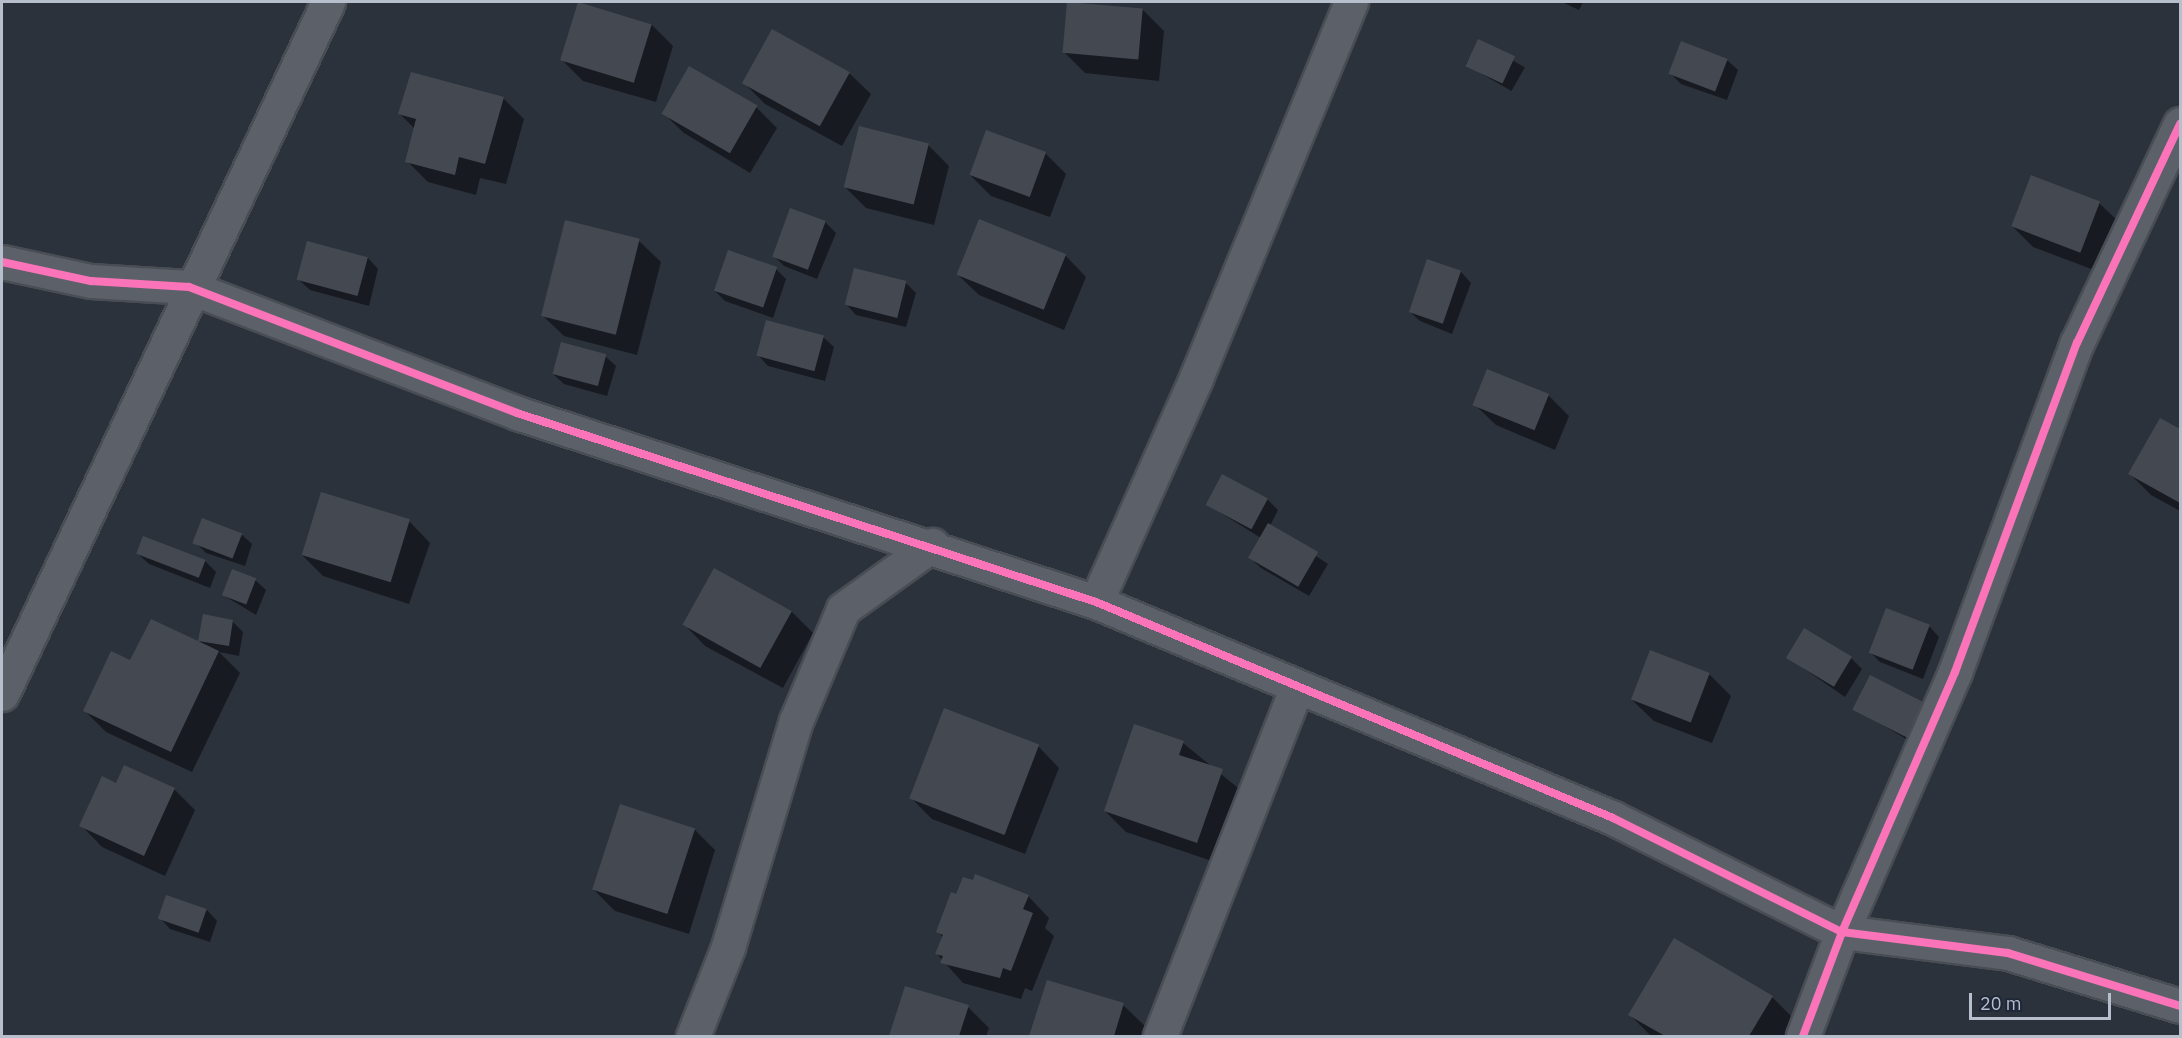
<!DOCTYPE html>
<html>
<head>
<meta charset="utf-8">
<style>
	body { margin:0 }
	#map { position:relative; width:2182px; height:1038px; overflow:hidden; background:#2c323c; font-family:"IBM Plex Sans",sans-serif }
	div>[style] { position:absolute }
	.shadow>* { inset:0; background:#0007; transform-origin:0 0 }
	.building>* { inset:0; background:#444951; transform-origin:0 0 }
	.roads { filter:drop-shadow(2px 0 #494d54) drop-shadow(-2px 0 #494d54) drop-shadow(0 2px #494d54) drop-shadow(0 -2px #494d54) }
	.minor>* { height:33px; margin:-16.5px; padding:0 16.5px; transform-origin:16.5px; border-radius:16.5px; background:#5c6169 }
	.cycleway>* { height:8px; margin:-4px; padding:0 4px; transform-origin:4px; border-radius:4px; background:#fb73b8 }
	span { translate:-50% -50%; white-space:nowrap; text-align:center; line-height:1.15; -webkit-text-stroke:6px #1e2838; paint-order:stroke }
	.frame { position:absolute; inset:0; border:3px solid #b7becc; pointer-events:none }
	.scale { position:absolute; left:1969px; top:993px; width:142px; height:27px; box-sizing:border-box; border:3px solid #b7becc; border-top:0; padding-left:8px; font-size:18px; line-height:21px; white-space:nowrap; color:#b7becc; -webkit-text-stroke:4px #1e2838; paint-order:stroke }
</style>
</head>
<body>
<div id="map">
	<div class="shadow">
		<i style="clip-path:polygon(1562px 2px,1583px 2px,1579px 10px)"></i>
		<i style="clip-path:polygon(1143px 10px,1164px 31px,1159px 81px,1085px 73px,1064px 52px)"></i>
		<i style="clip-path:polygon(652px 25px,673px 46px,656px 102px,583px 81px,562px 60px)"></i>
		<i style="clip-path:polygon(773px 31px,849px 73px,871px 94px,842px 146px,765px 104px,744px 83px)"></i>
		<i style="left:1479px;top:41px;width:53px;height:27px;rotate:30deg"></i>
		<i style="clip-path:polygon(1727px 60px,1738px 70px,1727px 100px,1681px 84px,1670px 73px)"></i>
		<i style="clip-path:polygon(503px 98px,524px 119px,506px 184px,480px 178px,476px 195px,428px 182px,407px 161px,415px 129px,400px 114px)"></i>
		<i style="clip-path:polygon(756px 107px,777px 128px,750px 173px,684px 133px,662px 112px)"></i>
		<i style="clip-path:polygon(928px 145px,949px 166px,934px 225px,866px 208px,845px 187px)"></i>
		<i style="clip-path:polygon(1045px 153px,1066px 174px,1050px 217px,991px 196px,970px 175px)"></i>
		<i style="clip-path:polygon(2099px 203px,2121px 224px,2102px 273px,2033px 247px,2012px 226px)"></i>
		<i style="clip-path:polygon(825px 222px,836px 233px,817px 279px,784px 266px,773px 255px)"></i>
		<i style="clip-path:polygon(639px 241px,661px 262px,637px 355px,564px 336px,542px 315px)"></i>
		<i style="clip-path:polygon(1065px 255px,1086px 277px,1064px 330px,979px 295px,957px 274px)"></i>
		<i style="clip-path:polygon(368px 258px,378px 269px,369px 306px,310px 290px,299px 280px)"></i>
		<i style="clip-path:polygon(1428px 261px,1461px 272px,1471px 283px,1452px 334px,1420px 321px,1409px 311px)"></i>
		<i style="clip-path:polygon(776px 269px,786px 279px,773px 318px,725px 301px,714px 290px)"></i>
		<i style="clip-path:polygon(905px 282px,916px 293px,906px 327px,856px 315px,846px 304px)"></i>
		<i style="clip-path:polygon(823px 337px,834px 347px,825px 381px,768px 366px,758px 355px)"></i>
		<i style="clip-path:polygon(605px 356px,616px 366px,607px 396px,564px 384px,553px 374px)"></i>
		<i style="clip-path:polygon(1548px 395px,1569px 416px,1555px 450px,1496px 425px,1474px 404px)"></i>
		<i style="clip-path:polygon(2161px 420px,2180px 430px,2180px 511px,2151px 495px,2130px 474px)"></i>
		<i style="clip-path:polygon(1223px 476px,1267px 499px,1278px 510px,1270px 526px,1328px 564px,1309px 596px,1261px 568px,1250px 558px,1261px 538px,1208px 505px)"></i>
		<i style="clip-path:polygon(409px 521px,430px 543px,409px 604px,323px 576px,302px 555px)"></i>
		<i style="clip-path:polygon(241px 534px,252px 544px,245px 566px,206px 553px,195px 542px)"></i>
		<i style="clip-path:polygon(138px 554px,205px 561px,216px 572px,210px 588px,149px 564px)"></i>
		<i style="clip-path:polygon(714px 570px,792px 612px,813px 633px,783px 688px,705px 646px,684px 624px)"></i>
		<i style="clip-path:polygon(255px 580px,266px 590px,256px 615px,223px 595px)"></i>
		<i style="clip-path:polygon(204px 616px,232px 621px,243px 632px,239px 656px,219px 652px,240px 673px,192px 772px,106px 732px,85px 711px,131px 662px,199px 643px)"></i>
		<i style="clip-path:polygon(1929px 626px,1939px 637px,1923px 679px,1880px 662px,1870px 652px)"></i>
		<i style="clip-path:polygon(1650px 652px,1710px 675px,1731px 696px,1712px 743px,1654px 721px,1632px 700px)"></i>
		<i style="clip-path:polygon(1787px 657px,1851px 658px,1862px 669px,1845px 697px)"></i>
		<i style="clip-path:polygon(1855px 709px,1936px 716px,1920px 747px)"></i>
		<i style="clip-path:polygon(1183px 743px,1243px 792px,1218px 863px,1126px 832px,1105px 811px)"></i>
		<i style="clip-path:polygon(1038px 746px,1059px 768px,1025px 854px,932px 819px,911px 798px)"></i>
		<i style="clip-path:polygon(116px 785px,174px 789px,195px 810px,165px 876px,102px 847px,81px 825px)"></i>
		<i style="clip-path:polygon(694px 829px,715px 850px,689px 934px,615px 911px,594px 890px)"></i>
		<i style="clip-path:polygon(1028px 896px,1049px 918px,1045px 928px,1054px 936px,1032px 991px,1025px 988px,1021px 999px,963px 983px,937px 954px,943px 937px,937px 931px)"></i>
		<i style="clip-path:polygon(207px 910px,217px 921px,210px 942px,170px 929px,160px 918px)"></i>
		<i style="clip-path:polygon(1048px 982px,1123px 1005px,1145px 1026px,1141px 1036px,1030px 1036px)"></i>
		<i style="clip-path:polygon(906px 988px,968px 1007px,989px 1028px,986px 1036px,891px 1036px)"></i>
		<i style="clip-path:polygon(1772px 997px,1802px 1027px,1796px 1036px,1651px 1036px,1630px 1015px)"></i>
	</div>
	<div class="building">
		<i style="left:578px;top:2px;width:77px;height:61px;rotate:17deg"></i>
		<i style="left:1067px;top:2px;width:76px;height:51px;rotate:5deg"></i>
		<i style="left:772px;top:29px;width:89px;height:62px;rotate:29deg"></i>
		<i style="left:1478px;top:39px;width:41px;height:30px;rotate:25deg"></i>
		<i style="left:1681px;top:41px;width:50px;height:35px;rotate:21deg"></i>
		<i style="left:689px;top:66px;width:79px;height:55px;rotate:30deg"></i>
		<i style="clip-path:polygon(411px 72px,504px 97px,485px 164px,459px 157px,455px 175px,405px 162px,416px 119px,398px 114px)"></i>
		<i style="left:859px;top:126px;width:72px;height:63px;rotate:14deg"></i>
		<i style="left:986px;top:130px;width:64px;height:48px;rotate:20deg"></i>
		<i style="left:2031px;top:175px;width:74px;height:55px;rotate:21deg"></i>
		<i style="left:790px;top:208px;width:38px;height:52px;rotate:20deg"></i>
		<i style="left:979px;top:219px;width:94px;height:60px;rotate:22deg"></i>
		<i style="left:565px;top:220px;width:77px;height:99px;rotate:14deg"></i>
		<i style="left:307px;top:241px;width:63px;height:40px;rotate:15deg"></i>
		<i style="left:728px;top:250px;width:52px;height:43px;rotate:19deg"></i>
		<i style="left:1427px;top:259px;width:36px;height:56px;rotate:19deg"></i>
		<i style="left:854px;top:268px;width:54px;height:38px;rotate:14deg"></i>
		<i style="left:766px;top:320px;width:60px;height:37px;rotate:15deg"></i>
		<i style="left:561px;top:342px;width:47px;height:33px;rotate:15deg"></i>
		<i style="left:1487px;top:369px;width:67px;height:39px;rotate:22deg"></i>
		<i style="clip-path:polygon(2160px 418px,2180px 429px,2180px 503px,2128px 474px)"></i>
		<i style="left:1222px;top:474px;width:52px;height:35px;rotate:28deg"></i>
		<i style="left:321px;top:492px;width:93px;height:66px;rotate:17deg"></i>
		<i style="left:202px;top:518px;width:43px;height:27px;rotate:21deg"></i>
		<i style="left:1268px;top:523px;width:58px;height:40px;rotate:30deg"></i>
		<i style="left:143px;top:536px;width:67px;height:19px;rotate:21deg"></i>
		<i style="left:714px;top:568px;width:89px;height:65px;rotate:29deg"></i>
		<i style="left:232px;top:569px;width:26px;height:28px;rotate:21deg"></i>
		<i style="left:1886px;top:608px;width:47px;height:48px;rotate:21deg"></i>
		<i style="clip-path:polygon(203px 614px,233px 620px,229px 646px,198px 641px,219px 651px,171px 752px,83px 711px,111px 651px,130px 660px,151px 619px,198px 641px)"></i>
		<i style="left:1804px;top:628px;width:56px;height:35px;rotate:31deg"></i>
		<i style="left:1650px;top:650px;width:64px;height:53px;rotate:21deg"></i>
		<i style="left:1870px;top:675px;width:63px;height:39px;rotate:27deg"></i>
		<i style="left:944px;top:708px;width:102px;height:97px;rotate:21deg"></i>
		<i style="clip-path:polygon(1134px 724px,1184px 741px,1179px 755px,1223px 769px,1197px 843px,1104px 811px)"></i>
		<i style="clip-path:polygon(124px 765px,175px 788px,144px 856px,79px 826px,102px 776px,116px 783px)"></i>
		<i style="left:620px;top:804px;width:79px;height:90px;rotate:18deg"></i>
		<i style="clip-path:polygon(975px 874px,1029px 895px,1023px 909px,1033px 913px,1011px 971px,1003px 968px,1000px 978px,940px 963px,943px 956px,935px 954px,943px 935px,936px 932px,951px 892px,956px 894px,963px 877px,973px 880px)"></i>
		<i style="left:166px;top:895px;width:43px;height:25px;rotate:19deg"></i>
		<i style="clip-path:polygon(1674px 938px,1773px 996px,1749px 1036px,1665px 1036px,1628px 1015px)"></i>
		<i style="clip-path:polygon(1047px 980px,1124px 1003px,1114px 1036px,1029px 1036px)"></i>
		<i style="clip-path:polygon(905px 986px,969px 1005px,959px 1036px,889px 1036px)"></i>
	</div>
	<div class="roads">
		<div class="minor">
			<i style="left:2px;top:262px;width:91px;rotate:12.1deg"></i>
			<i style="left:91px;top:281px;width:98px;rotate:3.5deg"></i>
			<i style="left:189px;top:287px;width:351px;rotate:21deg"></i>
			<i style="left:517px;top:413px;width:609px;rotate:18.08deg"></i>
			<i style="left:1096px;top:602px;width:560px;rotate:22.67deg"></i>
			<i style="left:1613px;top:818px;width:256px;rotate:26.5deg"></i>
			<i style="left:1842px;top:932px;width:167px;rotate:7.2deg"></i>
			<i style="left:2008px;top:953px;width:180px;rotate:17.1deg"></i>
			<i style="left:1096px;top:602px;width:245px;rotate:-65.9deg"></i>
			<i style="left:1196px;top:378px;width:407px;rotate:-67.6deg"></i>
			<i style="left:2px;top:694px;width:765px;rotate:-64.77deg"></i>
			<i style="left:693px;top:1036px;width:96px;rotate:-68.5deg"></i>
			<i style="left:728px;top:947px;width:236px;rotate:-73.3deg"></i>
			<i style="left:796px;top:721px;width:121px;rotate:-67.2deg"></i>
			<i style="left:843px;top:609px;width:110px;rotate:-35.7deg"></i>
			<i style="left:1160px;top:1036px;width:375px;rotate:-68.6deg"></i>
			<i style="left:1803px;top:1036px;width:111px;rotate:-69.4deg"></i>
			<i style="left:1842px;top:932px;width:283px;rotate:-66.5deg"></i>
			<i style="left:1955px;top:672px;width:351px;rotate:-69.7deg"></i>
			<i style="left:2077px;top:343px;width:242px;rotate:-64.8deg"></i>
		</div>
	</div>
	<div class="cycleway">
		<i style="left:2px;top:262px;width:91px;rotate:12.1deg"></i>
		<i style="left:91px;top:281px;width:98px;rotate:3.5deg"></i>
		<i style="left:189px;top:287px;width:351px;rotate:21deg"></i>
		<i style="left:517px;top:413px;width:609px;rotate:18.08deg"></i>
		<i style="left:1096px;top:602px;width:560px;rotate:22.67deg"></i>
		<i style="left:1613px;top:818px;width:256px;rotate:26.5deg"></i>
		<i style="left:1842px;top:932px;width:167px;rotate:7.2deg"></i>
		<i style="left:2008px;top:953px;width:180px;rotate:17.1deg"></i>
		<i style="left:1803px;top:1036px;width:111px;rotate:-69.4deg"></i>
		<i style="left:1842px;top:932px;width:283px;rotate:-66.5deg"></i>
		<i style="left:1955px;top:672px;width:351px;rotate:-69.7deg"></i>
		<i style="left:2077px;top:343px;width:242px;rotate:-64.8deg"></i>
	</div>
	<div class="frame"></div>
	<div class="scale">20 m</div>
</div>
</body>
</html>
